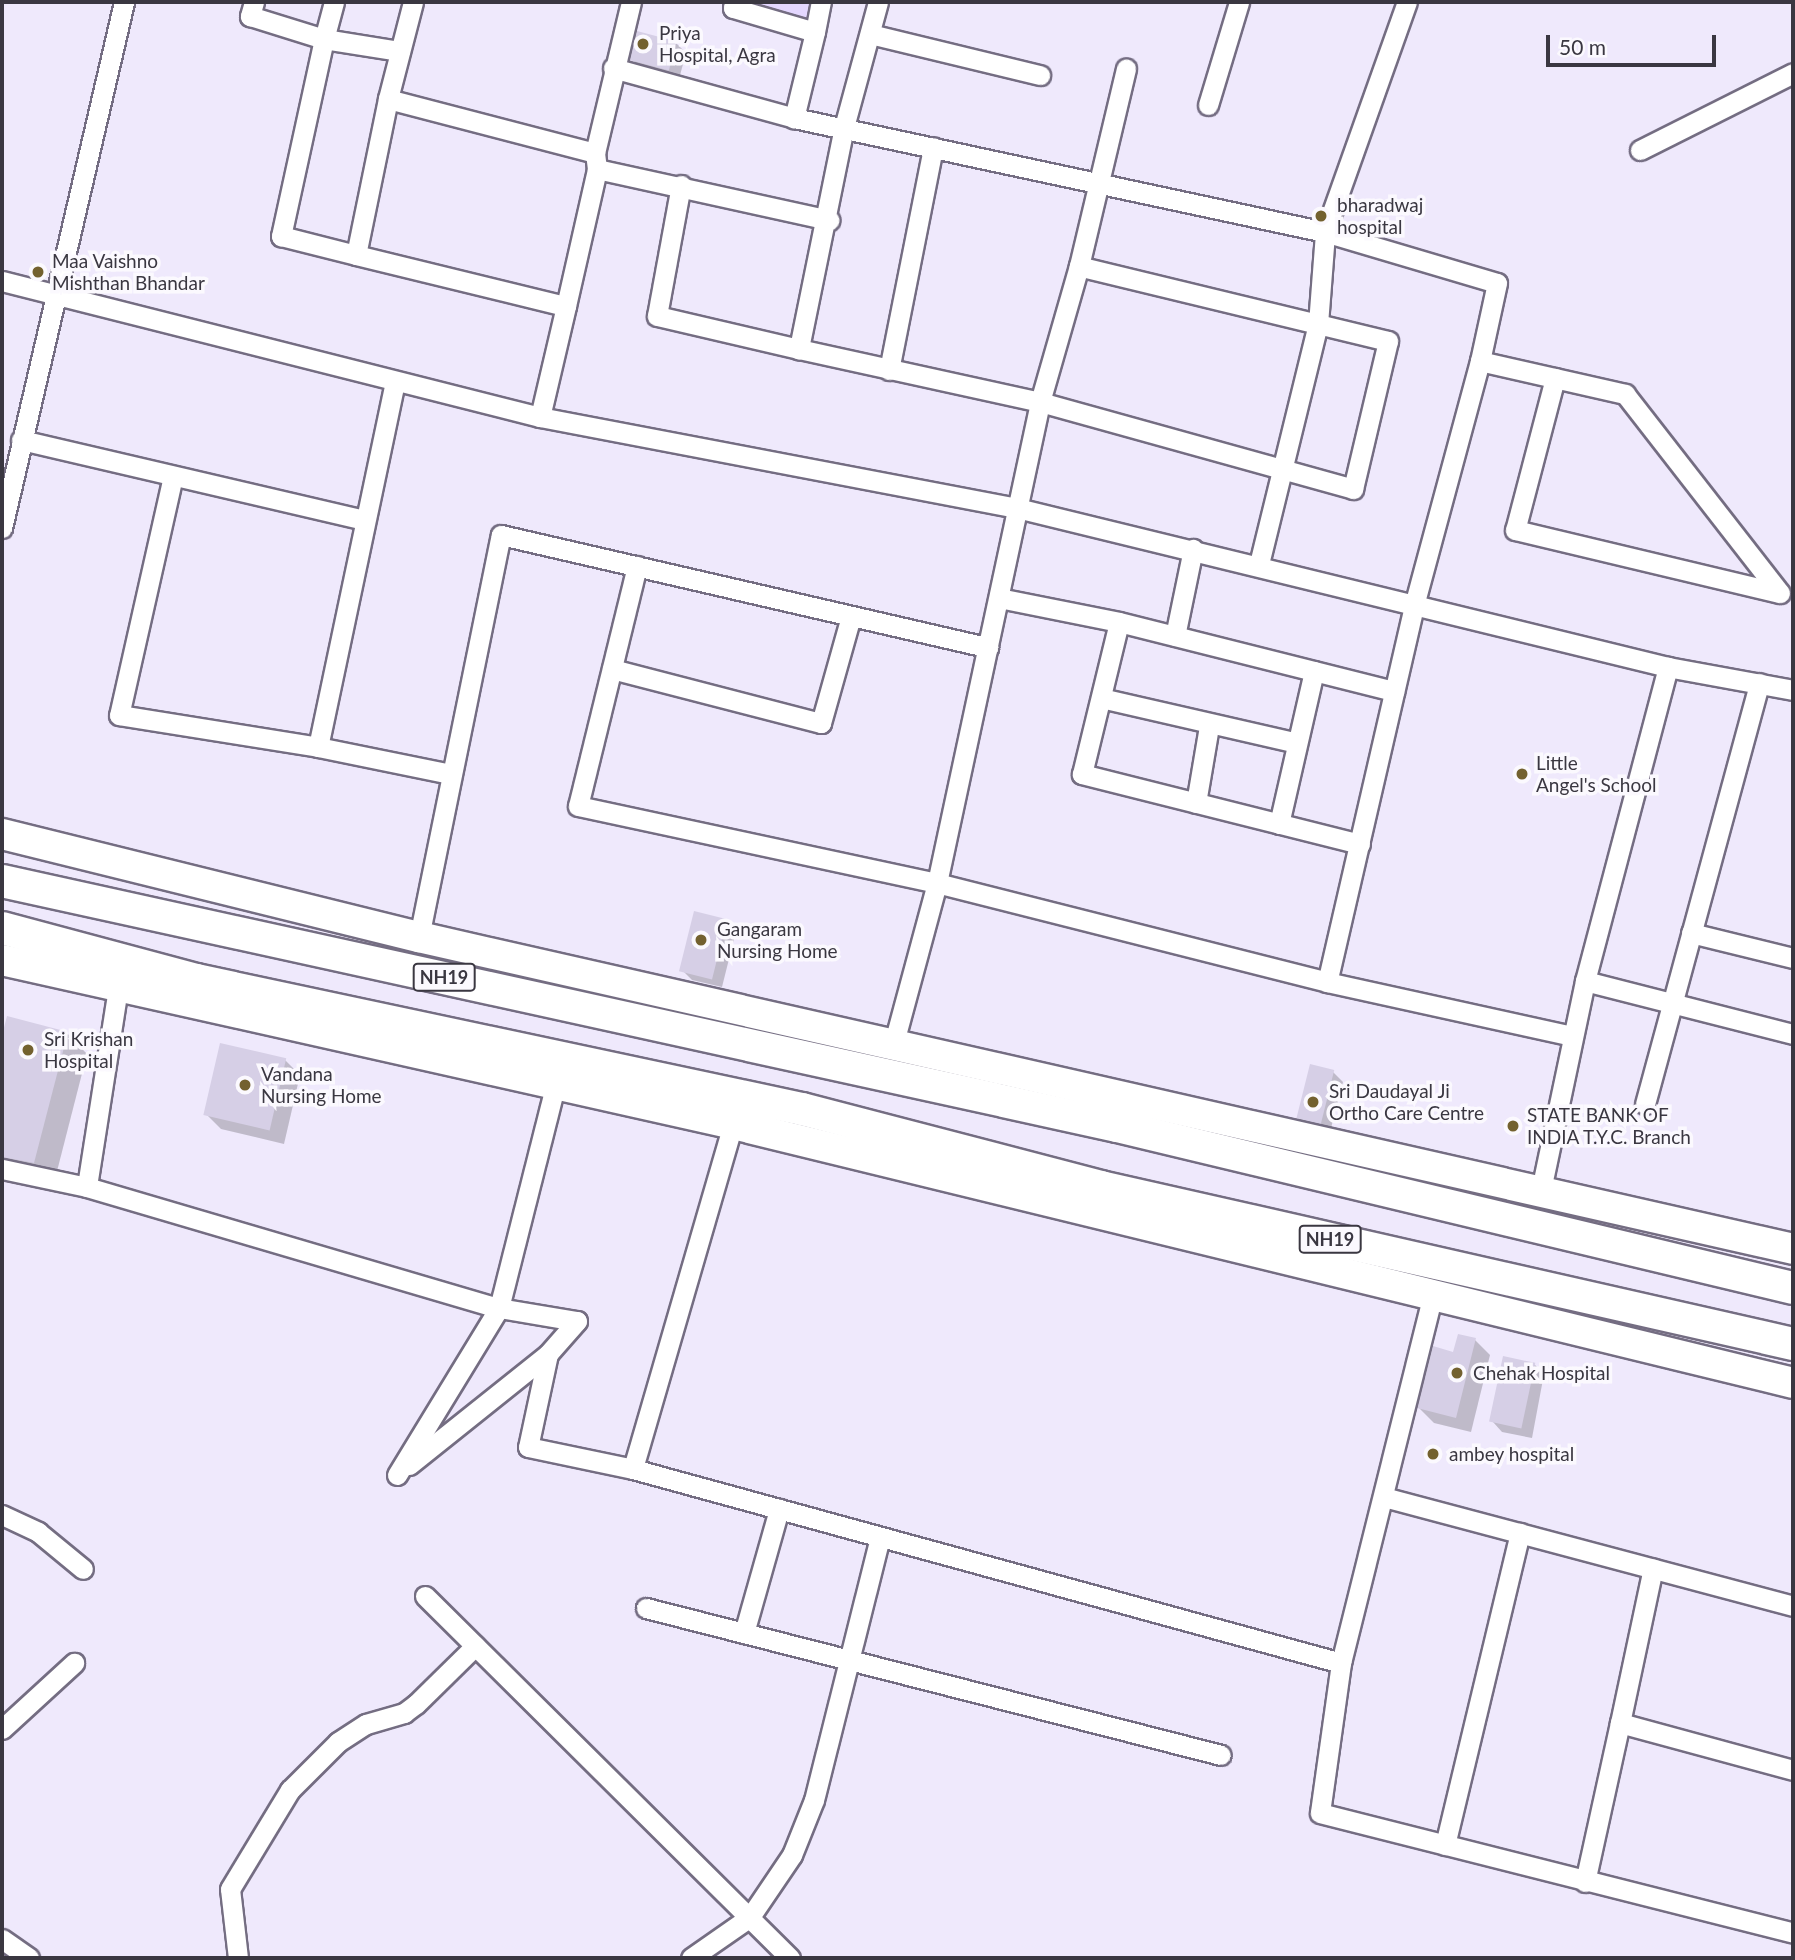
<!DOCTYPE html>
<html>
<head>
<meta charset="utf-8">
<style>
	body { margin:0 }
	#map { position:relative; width:1795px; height:1960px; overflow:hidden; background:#efe9fc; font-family:Lato,sans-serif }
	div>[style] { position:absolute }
	.green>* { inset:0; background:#e4d7ff }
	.shadow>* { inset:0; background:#0003 }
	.building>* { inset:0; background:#d6cfe6; transform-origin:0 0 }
	.roads { filter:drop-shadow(2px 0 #746d82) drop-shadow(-2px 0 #746d82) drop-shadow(0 2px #746d82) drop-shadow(0 -2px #746d82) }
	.minor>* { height:19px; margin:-9.5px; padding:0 9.5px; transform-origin:9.5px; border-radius:9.5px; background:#fff }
	.primary>* { height:30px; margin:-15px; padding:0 15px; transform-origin:15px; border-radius:15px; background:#fff }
	.trunk>* { height:32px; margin:-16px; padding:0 16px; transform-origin:16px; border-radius:16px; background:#fff }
	.dots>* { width:19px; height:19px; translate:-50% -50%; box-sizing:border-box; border:4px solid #fbf9fe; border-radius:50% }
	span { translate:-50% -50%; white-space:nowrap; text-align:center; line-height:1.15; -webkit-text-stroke:7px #fbf9fe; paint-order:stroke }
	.shield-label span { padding:2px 5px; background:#fbf9fe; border:2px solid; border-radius:5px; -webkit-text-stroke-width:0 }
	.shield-label { font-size:18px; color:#3a3741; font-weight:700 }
	.poi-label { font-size:19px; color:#3a3741 }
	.left { translate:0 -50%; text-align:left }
	.frame { position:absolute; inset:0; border:4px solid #3a3741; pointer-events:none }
	.scale { position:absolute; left:1546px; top:35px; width:170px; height:32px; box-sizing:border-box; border:4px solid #3a3741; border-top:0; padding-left:9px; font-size:21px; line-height:24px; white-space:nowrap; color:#3a3741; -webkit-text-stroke:5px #fbf9fe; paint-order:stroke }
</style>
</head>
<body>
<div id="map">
	<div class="green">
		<i style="clip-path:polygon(746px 2px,813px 2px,808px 21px)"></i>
	</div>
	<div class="shadow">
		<i style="clip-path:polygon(676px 43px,686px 53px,679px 79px,642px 69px,632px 59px)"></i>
		<i style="clip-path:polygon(726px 921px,736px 931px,722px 987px,692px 980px,682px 970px)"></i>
		<i style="clip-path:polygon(8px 1018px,67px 1033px,87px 1054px,54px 1183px,2px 1175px,2px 1042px)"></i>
		<i style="clip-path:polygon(285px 1060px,300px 1075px,284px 1144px,221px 1129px,206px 1114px)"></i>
		<i style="clip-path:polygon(1333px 1072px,1343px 1082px,1330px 1132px,1308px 1127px,1298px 1118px)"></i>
		<i style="clip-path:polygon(1475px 1340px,1490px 1355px,1471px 1432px,1434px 1423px,1419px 1408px,1454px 1354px)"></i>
		<i style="clip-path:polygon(1534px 1364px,1544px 1374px,1532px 1438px,1502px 1432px,1493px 1422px)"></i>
	</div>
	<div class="building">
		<i style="left:637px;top:31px;width:41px;height:30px;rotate:15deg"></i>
		<i style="left:694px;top:911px;width:34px;height:62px;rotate:14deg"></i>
		<i style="clip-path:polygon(7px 1016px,68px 1032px,34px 1163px,2px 1157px,2px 1035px)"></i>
		<i style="left:220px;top:1043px;width:68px;height:74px;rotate:13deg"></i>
		<i style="left:1310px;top:1064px;width:25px;height:56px;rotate:14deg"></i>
		<i style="clip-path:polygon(1458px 1334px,1476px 1338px,1456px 1418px,1417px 1408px,1433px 1346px,1453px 1352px)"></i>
		<i style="left:1503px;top:1356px;width:33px;height:67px;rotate:12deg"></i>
	</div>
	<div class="roads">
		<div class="minor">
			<i style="left:254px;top:2px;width:15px;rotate:106deg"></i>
			<i style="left:250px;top:16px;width:77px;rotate:17.3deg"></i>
			<i style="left:324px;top:39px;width:202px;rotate:102.3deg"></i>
			<i style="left:281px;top:236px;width:77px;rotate:14.2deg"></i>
			<i style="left:334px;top:2px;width:38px;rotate:105deg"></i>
			<i style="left:324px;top:39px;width:77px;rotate:9deg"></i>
			<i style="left:413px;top:2px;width:100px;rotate:104.5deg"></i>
			<i style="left:388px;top:99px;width:214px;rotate:14.6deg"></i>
			<i style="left:595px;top:153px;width:155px;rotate:-76.6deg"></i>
			<i style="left:734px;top:2px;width:6px;rotate:99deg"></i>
			<i style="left:733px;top:8px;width:85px;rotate:16.3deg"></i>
			<i style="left:815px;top:32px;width:89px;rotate:103.7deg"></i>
			<i style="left:878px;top:2px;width:130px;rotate:105.2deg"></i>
			<i style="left:844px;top:127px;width:227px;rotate:101.5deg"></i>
			<i style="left:799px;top:349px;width:247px;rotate:12.4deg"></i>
			<i style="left:1040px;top:402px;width:325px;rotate:15.5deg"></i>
			<i style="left:1353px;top:489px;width:152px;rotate:-76.7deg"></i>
			<i style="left:1388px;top:341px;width:318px;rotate:-166.4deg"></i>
			<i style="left:815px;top:32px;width:31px;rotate:-79deg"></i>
			<i style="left:870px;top:34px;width:175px;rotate:13.6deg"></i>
			<i style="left:613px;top:68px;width:188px;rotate:15.4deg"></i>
			<i style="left:794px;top:118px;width:543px;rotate:12.12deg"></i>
			<i style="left:1325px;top:232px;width:179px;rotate:16.5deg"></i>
			<i style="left:1497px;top:283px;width:80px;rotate:102.3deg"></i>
			<i style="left:1480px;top:361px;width:254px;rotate:105.1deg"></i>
			<i style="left:1414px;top:606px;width:386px;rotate:103deg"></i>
			<i style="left:388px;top:99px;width:159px;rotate:101.6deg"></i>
			<i style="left:356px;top:255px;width:216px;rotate:13.7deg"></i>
			<i style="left:566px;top:306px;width:140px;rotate:-77.2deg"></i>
			<i style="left:597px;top:169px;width:16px;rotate:-97deg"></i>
			<i style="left:1208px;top:105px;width:108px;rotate:-73.2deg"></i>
			<i style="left:1640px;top:150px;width:171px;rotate:-26.7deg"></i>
			<i style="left:597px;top:169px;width:238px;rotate:12.4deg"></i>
			<i style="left:681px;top:185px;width:133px;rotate:100.4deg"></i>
			<i style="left:657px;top:316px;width:146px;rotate:13.1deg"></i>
			<i style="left:2px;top:281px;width:555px;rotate:14.19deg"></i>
			<i style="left:540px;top:417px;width:486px;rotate:10.8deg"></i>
			<i style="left:1017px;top:508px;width:670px;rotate:13.73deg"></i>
			<i style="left:1668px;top:667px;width:127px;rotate:10.4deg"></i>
			<i style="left:1480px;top:361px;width:149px;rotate:12.8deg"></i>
			<i style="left:1625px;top:394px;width:252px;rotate:52.1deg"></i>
			<i style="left:889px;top:370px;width:227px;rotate:-78.8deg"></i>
			<i style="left:1555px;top:378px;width:157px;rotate:104.7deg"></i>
			<i style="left:1515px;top:530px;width:272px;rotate:13.4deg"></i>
			<i style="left:540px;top:417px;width:114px;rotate:-76.8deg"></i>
			<i style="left:21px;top:440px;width:353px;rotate:13.1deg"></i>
			<i style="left:173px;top:476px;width:245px;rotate:102.7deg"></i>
			<i style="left:119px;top:715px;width:202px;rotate:9.1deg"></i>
			<i style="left:318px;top:747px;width:136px;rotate:11.5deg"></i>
			<i style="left:2px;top:528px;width:540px;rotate:-76.94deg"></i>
			<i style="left:1259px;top:564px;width:247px;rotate:-76.2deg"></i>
			<i style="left:1318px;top:324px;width:92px;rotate:-85.6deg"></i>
			<i style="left:1325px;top:232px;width:244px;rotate:-70.4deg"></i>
			<i style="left:637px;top:566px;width:247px;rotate:103.8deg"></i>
			<i style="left:578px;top:806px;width:367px;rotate:12.1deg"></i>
			<i style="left:937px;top:883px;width:402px;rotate:14.2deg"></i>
			<i style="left:1327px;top:982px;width:251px;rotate:12.4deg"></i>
			<i style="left:999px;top:598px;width:122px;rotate:11.3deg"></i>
			<i style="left:1175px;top:636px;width:89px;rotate:-78.3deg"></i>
			<i style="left:612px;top:669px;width:216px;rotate:14.5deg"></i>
			<i style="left:821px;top:723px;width:111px;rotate:-74.3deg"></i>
			<i style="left:1101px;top:698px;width:201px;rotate:12.9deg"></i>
			<i style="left:318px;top:747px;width:372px;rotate:-78.1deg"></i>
			<i style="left:1196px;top:803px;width:78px;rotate:-80.4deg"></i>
			<i style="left:1279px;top:824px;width:157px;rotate:-77.1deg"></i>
			<i style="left:1360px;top:844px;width:287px;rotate:-165.9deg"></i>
			<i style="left:1082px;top:774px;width:156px;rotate:-76.3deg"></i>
			<i style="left:1119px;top:622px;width:284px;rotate:14.1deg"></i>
			<i style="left:1691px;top:933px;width:105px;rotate:13.8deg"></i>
			<i style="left:419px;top:937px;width:410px;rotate:-78.5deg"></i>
			<i style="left:501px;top:535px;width:500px;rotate:13deg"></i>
			<i style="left:1585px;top:981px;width:215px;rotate:14.3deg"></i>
			<i style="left:118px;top:988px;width:201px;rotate:98.9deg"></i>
			<i style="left:87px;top:1187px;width:429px;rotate:16.4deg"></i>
			<i style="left:499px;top:1308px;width:79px;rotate:9.5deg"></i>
			<i style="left:577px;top:1321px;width:44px;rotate:131.3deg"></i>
			<i style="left:548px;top:1354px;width:95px;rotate:102.1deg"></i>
			<i style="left:528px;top:1447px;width:107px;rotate:11.8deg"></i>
			<i style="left:893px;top:1046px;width:169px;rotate:-74.9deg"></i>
			<i style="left:937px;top:883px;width:492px;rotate:-77.9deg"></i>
			<i style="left:1040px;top:402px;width:141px;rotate:-74deg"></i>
			<i style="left:1079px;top:266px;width:203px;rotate:-76.6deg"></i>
			<i style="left:1645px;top:1104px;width:436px;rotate:-74.8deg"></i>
			<i style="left:733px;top:1124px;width:359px;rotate:106.2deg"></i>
			<i style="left:633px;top:1469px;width:734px;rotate:15.32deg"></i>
			<i style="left:1341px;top:1663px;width:376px;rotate:-76deg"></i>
			<i style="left:2px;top:1169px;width:87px;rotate:12deg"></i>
			<i style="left:1541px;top:1190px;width:214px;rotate:-78.1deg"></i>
			<i style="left:1585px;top:981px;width:325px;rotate:-75.2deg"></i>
			<i style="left:409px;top:1465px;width:178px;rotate:-38.6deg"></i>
			<i style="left:397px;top:1475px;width:196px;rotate:-58.6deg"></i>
			<i style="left:499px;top:1308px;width:228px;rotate:-75.8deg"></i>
			<i style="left:1384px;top:1497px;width:423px;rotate:14.9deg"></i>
			<i style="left:2px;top:1515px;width:40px;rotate:25deg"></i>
			<i style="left:38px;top:1532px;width:58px;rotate:39.4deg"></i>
			<i style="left:425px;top:1596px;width:514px;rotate:44.76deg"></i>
			<i style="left:646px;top:1608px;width:593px;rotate:14.34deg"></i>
			<i style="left:744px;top:1633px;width:129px;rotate:-74.2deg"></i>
			<i style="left:1341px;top:1663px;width:151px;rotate:98deg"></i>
			<i style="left:1320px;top:1813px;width:488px;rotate:14.2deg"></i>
			<i style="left:1620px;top:1723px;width:158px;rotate:-78deg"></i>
			<i style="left:2px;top:1729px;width:98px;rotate:-42.5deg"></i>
			<i style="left:1445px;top:1845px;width:321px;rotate:-76.5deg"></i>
			<i style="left:1585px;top:1882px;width:163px;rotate:-77.6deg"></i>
			<i style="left:1620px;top:1723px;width:179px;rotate:15.2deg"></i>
			<i style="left:2px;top:1939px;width:33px;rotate:35deg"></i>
			<i style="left:238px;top:1958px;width:69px;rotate:-96.6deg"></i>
			<i style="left:230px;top:1889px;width:116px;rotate:-58.8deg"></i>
			<i style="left:290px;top:1790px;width:68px;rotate:-45deg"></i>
			<i style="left:338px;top:1742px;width:33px;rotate:-33deg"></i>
			<i style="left:366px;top:1724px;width:40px;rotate:-16deg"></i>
			<i style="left:404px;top:1713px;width:15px;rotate:-37deg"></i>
			<i style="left:416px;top:1704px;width:83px;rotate:-44.5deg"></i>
			<i style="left:691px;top:1958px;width:72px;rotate:-34.8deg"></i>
			<i style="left:750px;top:1917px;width:75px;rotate:-55.9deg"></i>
			<i style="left:792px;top:1855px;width:59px;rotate:-68.2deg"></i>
			<i style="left:814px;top:1800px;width:271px;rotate:-75.9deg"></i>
		</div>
		<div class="primary">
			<i style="left:2px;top:834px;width:430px;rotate:13.9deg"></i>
			<i style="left:419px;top:937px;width:1409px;rotate:12.79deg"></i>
			<i style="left:2px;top:960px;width:749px;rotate:12.64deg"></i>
			<i style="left:733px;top:1124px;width:1091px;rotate:13.73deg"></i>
		</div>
		<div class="trunk">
			<i style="left:2px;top:881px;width:1142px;rotate:12.39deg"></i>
			<i style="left:1117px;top:1126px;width:695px;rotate:13.48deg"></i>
			<i style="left:2px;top:928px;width:201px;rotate:15deg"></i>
			<i style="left:196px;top:980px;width:620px;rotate:12.02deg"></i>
			<i style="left:802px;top:1109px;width:309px;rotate:14.6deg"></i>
			<i style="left:1101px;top:1187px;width:710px;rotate:12.78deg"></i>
		</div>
	</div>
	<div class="dots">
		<i style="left:643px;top:44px;background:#73612f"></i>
		<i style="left:1321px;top:216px;background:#73612f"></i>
		<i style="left:38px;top:272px;background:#73612f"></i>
		<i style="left:1522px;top:774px;background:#73612f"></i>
		<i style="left:701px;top:940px;background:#73612f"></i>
		<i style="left:28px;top:1050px;background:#73612f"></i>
		<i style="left:245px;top:1085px;background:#73612f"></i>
		<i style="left:1313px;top:1102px;background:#73612f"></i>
		<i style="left:1513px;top:1126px;background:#73612f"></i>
		<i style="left:1457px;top:1373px;background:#73612f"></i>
		<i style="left:1433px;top:1454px;background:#73612f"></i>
	</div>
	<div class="shield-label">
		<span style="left:444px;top:977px">NH19</span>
		<span style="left:1330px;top:1239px">NH19</span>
	</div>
	<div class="poi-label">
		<span class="left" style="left:659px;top:44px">Priya<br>Hospital, Agra</span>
		<span class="left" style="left:1337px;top:216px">bharadwaj<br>hospital</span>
		<span class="left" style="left:52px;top:272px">Maa Vaishno<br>Mishthan Bhandar</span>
		<span class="left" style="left:1536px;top:774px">Little<br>Angel's School</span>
		<span class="left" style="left:717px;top:940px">Gangaram<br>Nursing Home</span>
		<span class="left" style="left:44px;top:1050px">Sri Krishan<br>Hospital</span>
		<span class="left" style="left:261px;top:1085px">Vandana<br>Nursing Home</span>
		<span class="left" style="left:1329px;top:1102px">Sri Daudayal Ji<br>Ortho Care Centre</span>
		<span class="left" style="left:1527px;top:1126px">STATE BANK OF<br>INDIA T.Y.C. Branch</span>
		<span class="left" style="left:1473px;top:1373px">Chehak Hospital</span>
		<span class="left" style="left:1449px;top:1454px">ambey hospital</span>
	</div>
	<div class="frame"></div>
	<div class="scale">50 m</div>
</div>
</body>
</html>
